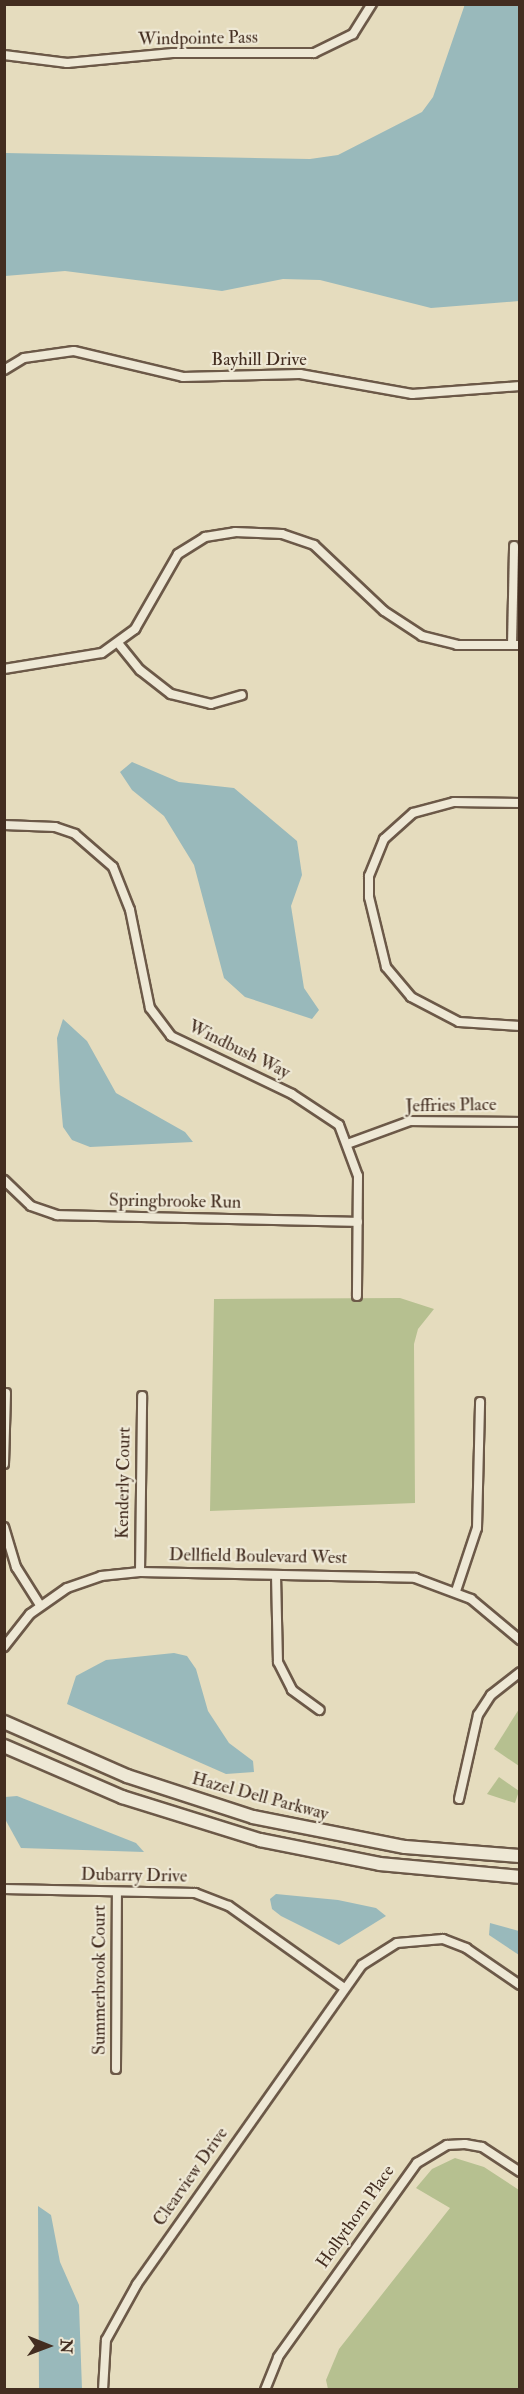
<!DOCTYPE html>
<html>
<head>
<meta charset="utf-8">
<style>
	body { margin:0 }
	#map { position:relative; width:524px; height:2394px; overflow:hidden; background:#e5dcbe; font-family:"IM FELL Double Pica",serif }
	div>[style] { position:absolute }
	.green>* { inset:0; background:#b6c090 }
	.water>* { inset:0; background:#99b9bb }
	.roads { filter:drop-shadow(2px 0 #6c5948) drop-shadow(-2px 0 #6c5948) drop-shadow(0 2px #6c5948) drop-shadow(0 -2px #6c5948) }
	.street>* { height:8px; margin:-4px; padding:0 4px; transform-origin:4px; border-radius:4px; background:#eee8d5 }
	.secondary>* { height:12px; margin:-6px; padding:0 6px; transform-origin:6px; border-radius:6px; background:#eee8d5 }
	span { translate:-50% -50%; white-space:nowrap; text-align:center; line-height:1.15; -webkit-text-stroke:4.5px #eee8d5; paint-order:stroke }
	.street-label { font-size:18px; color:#432d20 }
	.frame { position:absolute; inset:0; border:6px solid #432d20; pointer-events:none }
	.north { position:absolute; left:18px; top:2316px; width:60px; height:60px; -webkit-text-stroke:4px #eee8d5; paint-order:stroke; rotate:91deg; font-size:16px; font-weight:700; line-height:24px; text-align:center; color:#432d20 }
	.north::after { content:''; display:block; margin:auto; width:21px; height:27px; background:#432d20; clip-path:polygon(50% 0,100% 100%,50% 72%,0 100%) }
</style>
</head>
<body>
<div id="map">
	<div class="green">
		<i style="clip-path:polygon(400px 1298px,434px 1309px,418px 1329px,414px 1344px,415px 1503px,210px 1511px,214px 1299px)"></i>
		<i style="clip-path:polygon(519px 1709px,519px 1766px,494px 1749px)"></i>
		<i style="clip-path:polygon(499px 1777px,519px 1791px,515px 1803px,487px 1794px)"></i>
		<i style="clip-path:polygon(455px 2158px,484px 2167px,519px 2190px,519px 2389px,328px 2389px,326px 2380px,339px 2349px,450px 2208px,416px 2188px,432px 2169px)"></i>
	</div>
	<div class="water">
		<i style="clip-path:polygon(465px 4px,519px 5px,519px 301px,431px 308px,320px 280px,283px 279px,222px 291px,65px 271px,5px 276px,5px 153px,310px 159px,338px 155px,422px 112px,433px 97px)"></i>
		<i style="clip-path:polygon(132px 762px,179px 782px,234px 788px,297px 841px,302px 875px,291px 906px,304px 988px,319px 1010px,312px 1019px,245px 997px,224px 978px,194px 865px,164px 816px,132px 790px,120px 772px)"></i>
		<i style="clip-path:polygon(63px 1019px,87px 1041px,116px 1093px,185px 1132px,193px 1142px,90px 1147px,72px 1140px,63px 1127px,60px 1093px,57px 1038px)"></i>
		<i style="clip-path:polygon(174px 1653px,187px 1656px,196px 1669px,208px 1711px,229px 1743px,253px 1761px,254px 1772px,226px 1774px,67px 1704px,76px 1676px,106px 1660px)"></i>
		<i style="clip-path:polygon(17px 1796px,136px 1843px,144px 1852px,21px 1848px,5px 1819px,5px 1797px)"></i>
		<i style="clip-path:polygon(276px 1894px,338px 1900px,376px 1908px,386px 1916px,339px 1945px,281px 1916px,272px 1909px,270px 1899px)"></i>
		<i style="clip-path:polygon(490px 1923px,519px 1931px,519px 1955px,489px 1935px)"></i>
		<i style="clip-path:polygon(38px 2206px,51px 2215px,60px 2262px,79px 2305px,82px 2389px,39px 2389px)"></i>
	</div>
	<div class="roads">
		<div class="street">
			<i style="left:4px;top:55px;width:64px;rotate:7.2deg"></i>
			<i style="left:67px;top:63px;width:106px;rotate:-5.4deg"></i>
			<i style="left:173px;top:53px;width:141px"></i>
			<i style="left:314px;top:53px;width:43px;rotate:-26deg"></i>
			<i style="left:353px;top:34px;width:36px;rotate:-58deg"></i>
			<i style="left:4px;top:370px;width:23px;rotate:-31deg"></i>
			<i style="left:24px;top:358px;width:50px;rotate:-8deg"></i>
			<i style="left:74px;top:351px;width:112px;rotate:13.4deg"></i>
			<i style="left:183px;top:377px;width:117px;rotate:-1.5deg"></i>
			<i style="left:300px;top:374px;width:114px;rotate:10.1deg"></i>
			<i style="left:412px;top:394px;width:108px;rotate:-4.2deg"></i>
			<i style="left:118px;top:643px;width:35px;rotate:51deg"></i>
			<i style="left:140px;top:670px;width:39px;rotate:38deg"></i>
			<i style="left:171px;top:694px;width:41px;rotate:14deg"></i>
			<i style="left:211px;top:704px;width:32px;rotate:-16deg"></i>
			<i style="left:512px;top:645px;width:99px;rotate:-88.8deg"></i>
			<i style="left:4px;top:669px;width:99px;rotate:-9.3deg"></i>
			<i style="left:102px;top:653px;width:41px;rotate:-36deg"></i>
			<i style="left:135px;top:629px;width:86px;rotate:-60.2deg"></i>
			<i style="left:178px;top:554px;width:32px;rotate:-32deg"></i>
			<i style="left:205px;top:537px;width:30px;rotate:-9deg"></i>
			<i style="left:235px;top:532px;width:47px;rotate:2.4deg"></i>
			<i style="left:282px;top:534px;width:34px;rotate:19deg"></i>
			<i style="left:314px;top:545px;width:96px;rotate:43.3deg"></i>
			<i style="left:384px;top:611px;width:45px;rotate:33.3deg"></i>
			<i style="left:422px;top:636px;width:36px;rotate:14deg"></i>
			<i style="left:457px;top:645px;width:63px"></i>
			<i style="left:520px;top:803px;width:66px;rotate:-179.1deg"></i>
			<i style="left:454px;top:802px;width:42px;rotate:165deg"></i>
			<i style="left:413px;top:813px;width:39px;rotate:138deg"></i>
			<i style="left:384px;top:839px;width:40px;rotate:112deg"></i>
			<i style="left:369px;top:876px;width:21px;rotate:90deg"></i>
			<i style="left:369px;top:897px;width:72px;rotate:76.3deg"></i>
			<i style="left:386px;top:967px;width:39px;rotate:50deg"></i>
			<i style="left:411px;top:997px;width:54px;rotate:27.5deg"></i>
			<i style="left:459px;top:1022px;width:61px;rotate:3.8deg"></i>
			<i style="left:4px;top:825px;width:51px;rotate:2.2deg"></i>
			<i style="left:55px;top:827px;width:21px;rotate:19deg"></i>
			<i style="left:75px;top:834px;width:50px;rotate:41deg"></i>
			<i style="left:113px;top:867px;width:46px;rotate:68.4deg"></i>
			<i style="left:130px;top:910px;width:100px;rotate:78.5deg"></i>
			<i style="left:150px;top:1008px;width:35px;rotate:53deg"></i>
			<i style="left:171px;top:1036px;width:134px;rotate:25.6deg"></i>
			<i style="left:292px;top:1094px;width:56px;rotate:33.4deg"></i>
			<i style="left:339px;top:1125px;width:54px;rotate:69.6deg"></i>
			<i style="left:358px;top:1176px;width:120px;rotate:90.5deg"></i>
			<i style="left:350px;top:1143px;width:64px;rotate:-20.1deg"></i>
			<i style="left:410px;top:1121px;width:110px;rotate:0.5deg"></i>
			<i style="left:4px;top:1180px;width:37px;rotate:44deg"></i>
			<i style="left:31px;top:1206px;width:28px;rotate:19deg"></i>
			<i style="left:57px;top:1215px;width:301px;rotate:1.3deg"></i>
			<i style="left:4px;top:1464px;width:71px;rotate:-88.4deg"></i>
			<i style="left:4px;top:1527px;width:42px;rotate:73.3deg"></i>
			<i style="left:16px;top:1567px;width:45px;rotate:57.7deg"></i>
			<i style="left:140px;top:1572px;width:176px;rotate:-89.3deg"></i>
			<i style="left:276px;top:1575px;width:87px;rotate:88.7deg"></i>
			<i style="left:278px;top:1662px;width:31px;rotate:63deg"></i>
			<i style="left:292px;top:1690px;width:34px;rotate:36deg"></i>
			<i style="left:456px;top:1591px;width:66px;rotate:-71.6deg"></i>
			<i style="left:477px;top:1528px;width:126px;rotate:-88.6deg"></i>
			<i style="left:4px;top:1647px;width:42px;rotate:-51.8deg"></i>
			<i style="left:30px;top:1614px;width:45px;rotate:-35.1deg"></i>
			<i style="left:67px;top:1588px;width:36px;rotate:-19deg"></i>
			<i style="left:101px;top:1576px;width:39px;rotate:-6deg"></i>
			<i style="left:140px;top:1572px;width:275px;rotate:1.2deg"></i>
			<i style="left:415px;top:1578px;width:60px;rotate:20.6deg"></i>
			<i style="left:471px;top:1599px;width:64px;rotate:39.9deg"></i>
			<i style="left:459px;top:1799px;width:86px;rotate:-77.3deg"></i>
			<i style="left:478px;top:1715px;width:24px;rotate:-57deg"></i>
			<i style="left:491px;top:1695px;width:37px;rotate:-38deg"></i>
			<i style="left:4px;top:1889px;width:191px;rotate:1.2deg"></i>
			<i style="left:195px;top:1893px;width:36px;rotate:21deg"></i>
			<i style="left:229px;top:1906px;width:140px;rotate:35.4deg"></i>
			<i style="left:116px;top:2069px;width:177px;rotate:-89.7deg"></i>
			<i style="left:103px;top:2390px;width:50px;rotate:-86.6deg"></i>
			<i style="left:106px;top:2340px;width:64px;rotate:-61deg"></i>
			<i style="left:137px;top:2284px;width:390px;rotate:-54.8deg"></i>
			<i style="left:362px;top:1965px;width:41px;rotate:-32.2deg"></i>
			<i style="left:397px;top:1943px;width:46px;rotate:-5deg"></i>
			<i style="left:443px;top:1939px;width:25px;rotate:21deg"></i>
			<i style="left:466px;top:1948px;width:65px;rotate:34.4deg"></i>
			<i style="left:265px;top:2390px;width:35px;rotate:-68deg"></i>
			<i style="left:278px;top:2357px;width:239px;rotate:-54.4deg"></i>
			<i style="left:417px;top:2163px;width:35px;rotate:-31deg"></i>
			<i style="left:447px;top:2145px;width:18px;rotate:-3deg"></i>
			<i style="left:465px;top:2144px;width:17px;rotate:10deg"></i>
			<i style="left:482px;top:2147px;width:45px;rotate:33.3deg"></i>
		</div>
		<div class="secondary">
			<i style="left:4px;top:1722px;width:134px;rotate:23.7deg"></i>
			<i style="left:127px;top:1776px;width:133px;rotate:18deg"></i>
			<i style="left:253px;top:1817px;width:155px;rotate:11.2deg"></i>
			<i style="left:405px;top:1847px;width:115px;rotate:4.5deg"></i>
			<i style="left:4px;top:1746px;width:129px;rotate:23.4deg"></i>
			<i style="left:122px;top:1797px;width:145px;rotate:17.3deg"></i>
			<i style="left:260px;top:1840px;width:122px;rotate:11.3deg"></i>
			<i style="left:380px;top:1864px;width:141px;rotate:5.3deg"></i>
		</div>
	</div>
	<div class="street-label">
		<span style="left:198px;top:39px;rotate:-1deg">Windpointe Pass</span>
		<span style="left:259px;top:360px">Bayhill Drive</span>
		<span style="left:239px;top:1050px;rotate:26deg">Windbush Way</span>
		<span style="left:451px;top:1106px;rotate:-1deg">Jeffries Place</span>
		<span style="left:175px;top:1202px;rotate:1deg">Springbrooke Run</span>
		<span style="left:124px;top:1483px;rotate:-89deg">Kenderly Court</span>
		<span style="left:258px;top:1557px;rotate:1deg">Dellfield Boulevard West</span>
		<span style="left:260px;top:1797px;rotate:15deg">Hazel Dell Parkway</span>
		<span style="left:134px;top:1876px;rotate:1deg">Dubarry Drive</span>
		<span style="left:100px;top:1980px;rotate:-90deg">Summerbrook Court</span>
		<span style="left:191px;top:2177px;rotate:-55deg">Clearview Drive</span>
		<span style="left:356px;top:2217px;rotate:-55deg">Hollythorn Place</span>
	</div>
	<div class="frame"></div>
	<div class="north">N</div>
</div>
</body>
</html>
